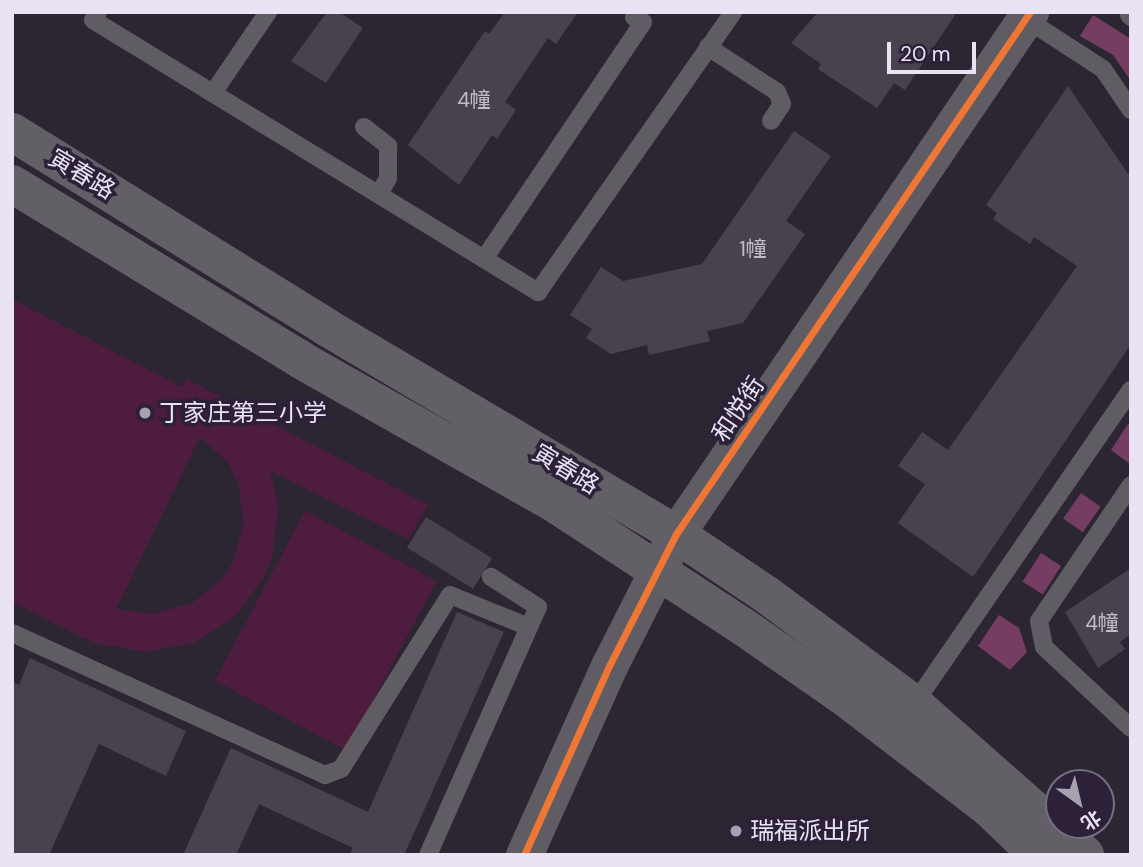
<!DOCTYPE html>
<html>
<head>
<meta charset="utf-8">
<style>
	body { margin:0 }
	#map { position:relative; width:1143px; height:867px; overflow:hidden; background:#2c2633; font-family:"DM Sans","Noto Sans SC",sans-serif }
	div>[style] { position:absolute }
	.green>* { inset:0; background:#4e1c3e; transform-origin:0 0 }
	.forest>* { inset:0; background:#753d62; transform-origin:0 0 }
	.building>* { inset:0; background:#49424e; transform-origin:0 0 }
	.service>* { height:18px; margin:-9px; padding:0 9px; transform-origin:9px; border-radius:9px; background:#5f5d63 }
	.minor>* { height:37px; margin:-18.5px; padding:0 18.5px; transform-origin:18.5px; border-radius:18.5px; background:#5f5d63 }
	.secondary>* { height:38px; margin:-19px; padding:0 19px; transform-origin:19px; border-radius:19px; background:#625f67 }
	.cycleway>* { height:7px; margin:-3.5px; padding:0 3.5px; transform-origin:3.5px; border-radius:3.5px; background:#f07635 }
	.dots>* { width:19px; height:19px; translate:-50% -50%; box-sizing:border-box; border:4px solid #2c2138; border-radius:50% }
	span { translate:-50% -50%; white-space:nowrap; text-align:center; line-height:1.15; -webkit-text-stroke:7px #2c2138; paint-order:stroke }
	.number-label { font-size:21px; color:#c2bbca }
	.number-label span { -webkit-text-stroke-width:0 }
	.street-label { font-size:24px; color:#eae3f3 }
	.poi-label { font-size:24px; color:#eae3f3 }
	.left { translate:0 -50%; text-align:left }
	.frame { position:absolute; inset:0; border:14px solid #eae3f3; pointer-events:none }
	.north { position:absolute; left:1045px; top:769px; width:70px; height:70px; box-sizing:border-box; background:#2c2138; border:2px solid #786f83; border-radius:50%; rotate:146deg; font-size:19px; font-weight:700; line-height:28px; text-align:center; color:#eae3f3 }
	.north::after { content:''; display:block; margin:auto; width:24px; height:32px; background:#a8a1b0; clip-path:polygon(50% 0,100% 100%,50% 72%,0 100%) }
	.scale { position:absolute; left:887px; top:42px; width:89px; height:32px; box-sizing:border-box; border:4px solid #eae3f3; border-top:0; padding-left:9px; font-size:21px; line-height:24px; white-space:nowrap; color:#eae3f3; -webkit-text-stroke:5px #2c2138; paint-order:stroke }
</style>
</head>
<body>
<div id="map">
	<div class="green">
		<i style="clip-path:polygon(evenodd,12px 299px,182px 387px,187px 379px,428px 505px,408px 539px,270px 471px,278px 505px,273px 555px,264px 577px,235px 617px,194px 643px,146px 652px,98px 644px,75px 634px,12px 602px,12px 299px,200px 437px,229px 464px,238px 483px,244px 523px,233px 561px,223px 578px,192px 603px,154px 614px,116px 609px,200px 437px)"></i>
		<i style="left:305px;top:511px;width:149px;height:192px;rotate:28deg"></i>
	</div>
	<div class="forest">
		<i style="clip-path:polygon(1093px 15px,1131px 39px,1131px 81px,1113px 55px,1080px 36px)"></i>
		<i style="clip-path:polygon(1128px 424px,1131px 426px,1130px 464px,1111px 450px)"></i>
		<i style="left:1081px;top:493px;width:24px;height:31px;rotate:35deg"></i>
		<i style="left:1041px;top:553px;width:24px;height:34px;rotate:33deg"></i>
		<i style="clip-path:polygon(999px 615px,1019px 628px,1027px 652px,1010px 670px,978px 646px)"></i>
	</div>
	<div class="building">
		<i style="clip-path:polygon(327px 12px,339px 12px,363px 28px,326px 83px,291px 61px)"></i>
		<i style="clip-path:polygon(505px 12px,578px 12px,556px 44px,548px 38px,505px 102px,516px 110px,497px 139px,492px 135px,459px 185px,408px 145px,485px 31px,489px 34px)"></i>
		<i style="clip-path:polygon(818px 12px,957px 12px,905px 90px,894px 83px,877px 108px,818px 69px,821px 64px,791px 43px)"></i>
		<i style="clip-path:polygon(1068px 86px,1131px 178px,1131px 344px,973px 577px,898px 523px,925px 484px,898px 466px,922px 432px,948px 450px,1077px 266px,1034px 237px,1030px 244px,993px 219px,997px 213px,986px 205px)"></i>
		<i style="clip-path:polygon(794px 131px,831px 156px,786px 221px,805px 234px,743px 323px,707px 331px,710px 341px,649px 355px,647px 345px,611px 354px,586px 338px,592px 329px,570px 315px,601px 267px,623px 281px,702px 264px)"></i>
		<i style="left:426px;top:517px;width:78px;height:36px;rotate:32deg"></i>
		<i style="clip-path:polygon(1131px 568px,1131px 634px,1120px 642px,1125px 649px,1098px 668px,1065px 612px)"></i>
		<i style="clip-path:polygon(457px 612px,504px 632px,404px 855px,349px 855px,353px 848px,259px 804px,236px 855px,183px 855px,231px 748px,368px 812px)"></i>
		<i style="clip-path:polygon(30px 658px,186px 731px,166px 776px,99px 744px,49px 855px,12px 855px,12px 682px,19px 685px)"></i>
	</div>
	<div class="service">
		<i style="left:98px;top:12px;width:9px;rotate:122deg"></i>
		<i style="left:93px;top:20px;width:522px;rotate:31.43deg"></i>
		<i style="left:538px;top:292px;width:341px;rotate:-55.1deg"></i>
		<i style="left:1129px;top:15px;width:3px;rotate:45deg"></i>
		<i style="left:1026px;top:19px;width:92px;rotate:33deg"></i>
		<i style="left:1103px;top:69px;width:50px;rotate:55.7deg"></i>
		<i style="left:708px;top:47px;width:82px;rotate:33.1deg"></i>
		<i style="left:777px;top:92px;width:13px;rotate:67deg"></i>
		<i style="left:782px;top:104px;width:20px;rotate:123deg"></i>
		<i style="left:213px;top:93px;width:98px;rotate:-55.8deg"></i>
		<i style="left:364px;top:127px;width:31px;rotate:38deg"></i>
		<i style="left:388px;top:146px;width:32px;rotate:90deg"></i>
		<i style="left:388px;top:178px;width:19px;rotate:118deg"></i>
		<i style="left:484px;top:259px;width:285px;rotate:-56.1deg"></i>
		<i style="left:643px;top:22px;width:10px;rotate:-151deg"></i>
		<i style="left:634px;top:17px;width:6px;rotate:-59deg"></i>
		<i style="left:1131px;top:485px;width:164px;rotate:124.1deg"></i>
		<i style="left:1039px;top:621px;width:26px;rotate:79deg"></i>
		<i style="left:1044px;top:647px;width:119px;rotate:43deg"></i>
		<i style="left:12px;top:633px;width:344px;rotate:24.4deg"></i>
		<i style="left:325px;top:775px;width:17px;rotate:-21deg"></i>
		<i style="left:341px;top:769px;width:205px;rotate:-57.9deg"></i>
		<i style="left:450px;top:595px;width:85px;rotate:22.1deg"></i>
		<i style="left:914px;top:704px;width:382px;rotate:-55.4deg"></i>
		<i style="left:428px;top:855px;width:271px;rotate:-66.1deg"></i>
		<i style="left:538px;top:607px;width:56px;rotate:-147.4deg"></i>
	</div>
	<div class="minor">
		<i style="left:524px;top:855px;width:209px;rotate:-65.8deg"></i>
		<i style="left:610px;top:664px;width:146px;rotate:-63.1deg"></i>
		<i style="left:676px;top:534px;width:631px;rotate:-55.86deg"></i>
	</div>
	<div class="secondary">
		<i style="left:12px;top:132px;width:370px;rotate:31.8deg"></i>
		<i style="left:326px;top:327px;width:407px;rotate:30.6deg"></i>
		<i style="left:676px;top:534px;width:110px;rotate:33.8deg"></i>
		<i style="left:767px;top:595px;width:183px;rotate:36.6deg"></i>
		<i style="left:914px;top:704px;width:228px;rotate:41.4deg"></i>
		<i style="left:12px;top:184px;width:338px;rotate:31.3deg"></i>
		<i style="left:301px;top:360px;width:291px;rotate:29.5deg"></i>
		<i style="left:554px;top:503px;width:225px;rotate:33.2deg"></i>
		<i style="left:742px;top:626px;width:123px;rotate:34.7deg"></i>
		<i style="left:843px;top:696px;width:185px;rotate:37.5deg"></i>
		<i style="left:990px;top:809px;width:66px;rotate:43.8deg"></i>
	</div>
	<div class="cycleway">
		<i style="left:524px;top:855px;width:209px;rotate:-65.8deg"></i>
		<i style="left:610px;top:664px;width:146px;rotate:-63.1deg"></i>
		<i style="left:676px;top:534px;width:631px;rotate:-55.86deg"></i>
	</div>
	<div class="dots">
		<i style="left:145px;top:413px;background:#a8a1b0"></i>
		<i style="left:736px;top:831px;background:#a8a1b0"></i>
	</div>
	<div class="number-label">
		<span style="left:474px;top:100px">4幢</span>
		<span style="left:753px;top:249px">1幢</span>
		<span style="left:1102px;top:623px">4幢</span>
	</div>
	<div class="street-label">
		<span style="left:82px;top:174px;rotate:31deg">寅春路</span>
		<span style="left:738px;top:409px;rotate:-56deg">和悦街</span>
		<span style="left:566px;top:469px;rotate:31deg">寅春路</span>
	</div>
	<div class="poi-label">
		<span class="left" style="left:159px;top:413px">丁家庄第三小学</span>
		<span class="left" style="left:750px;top:831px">瑞福派出所</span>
	</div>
	<div class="frame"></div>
	<div class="north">北</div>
	<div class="scale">20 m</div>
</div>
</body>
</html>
